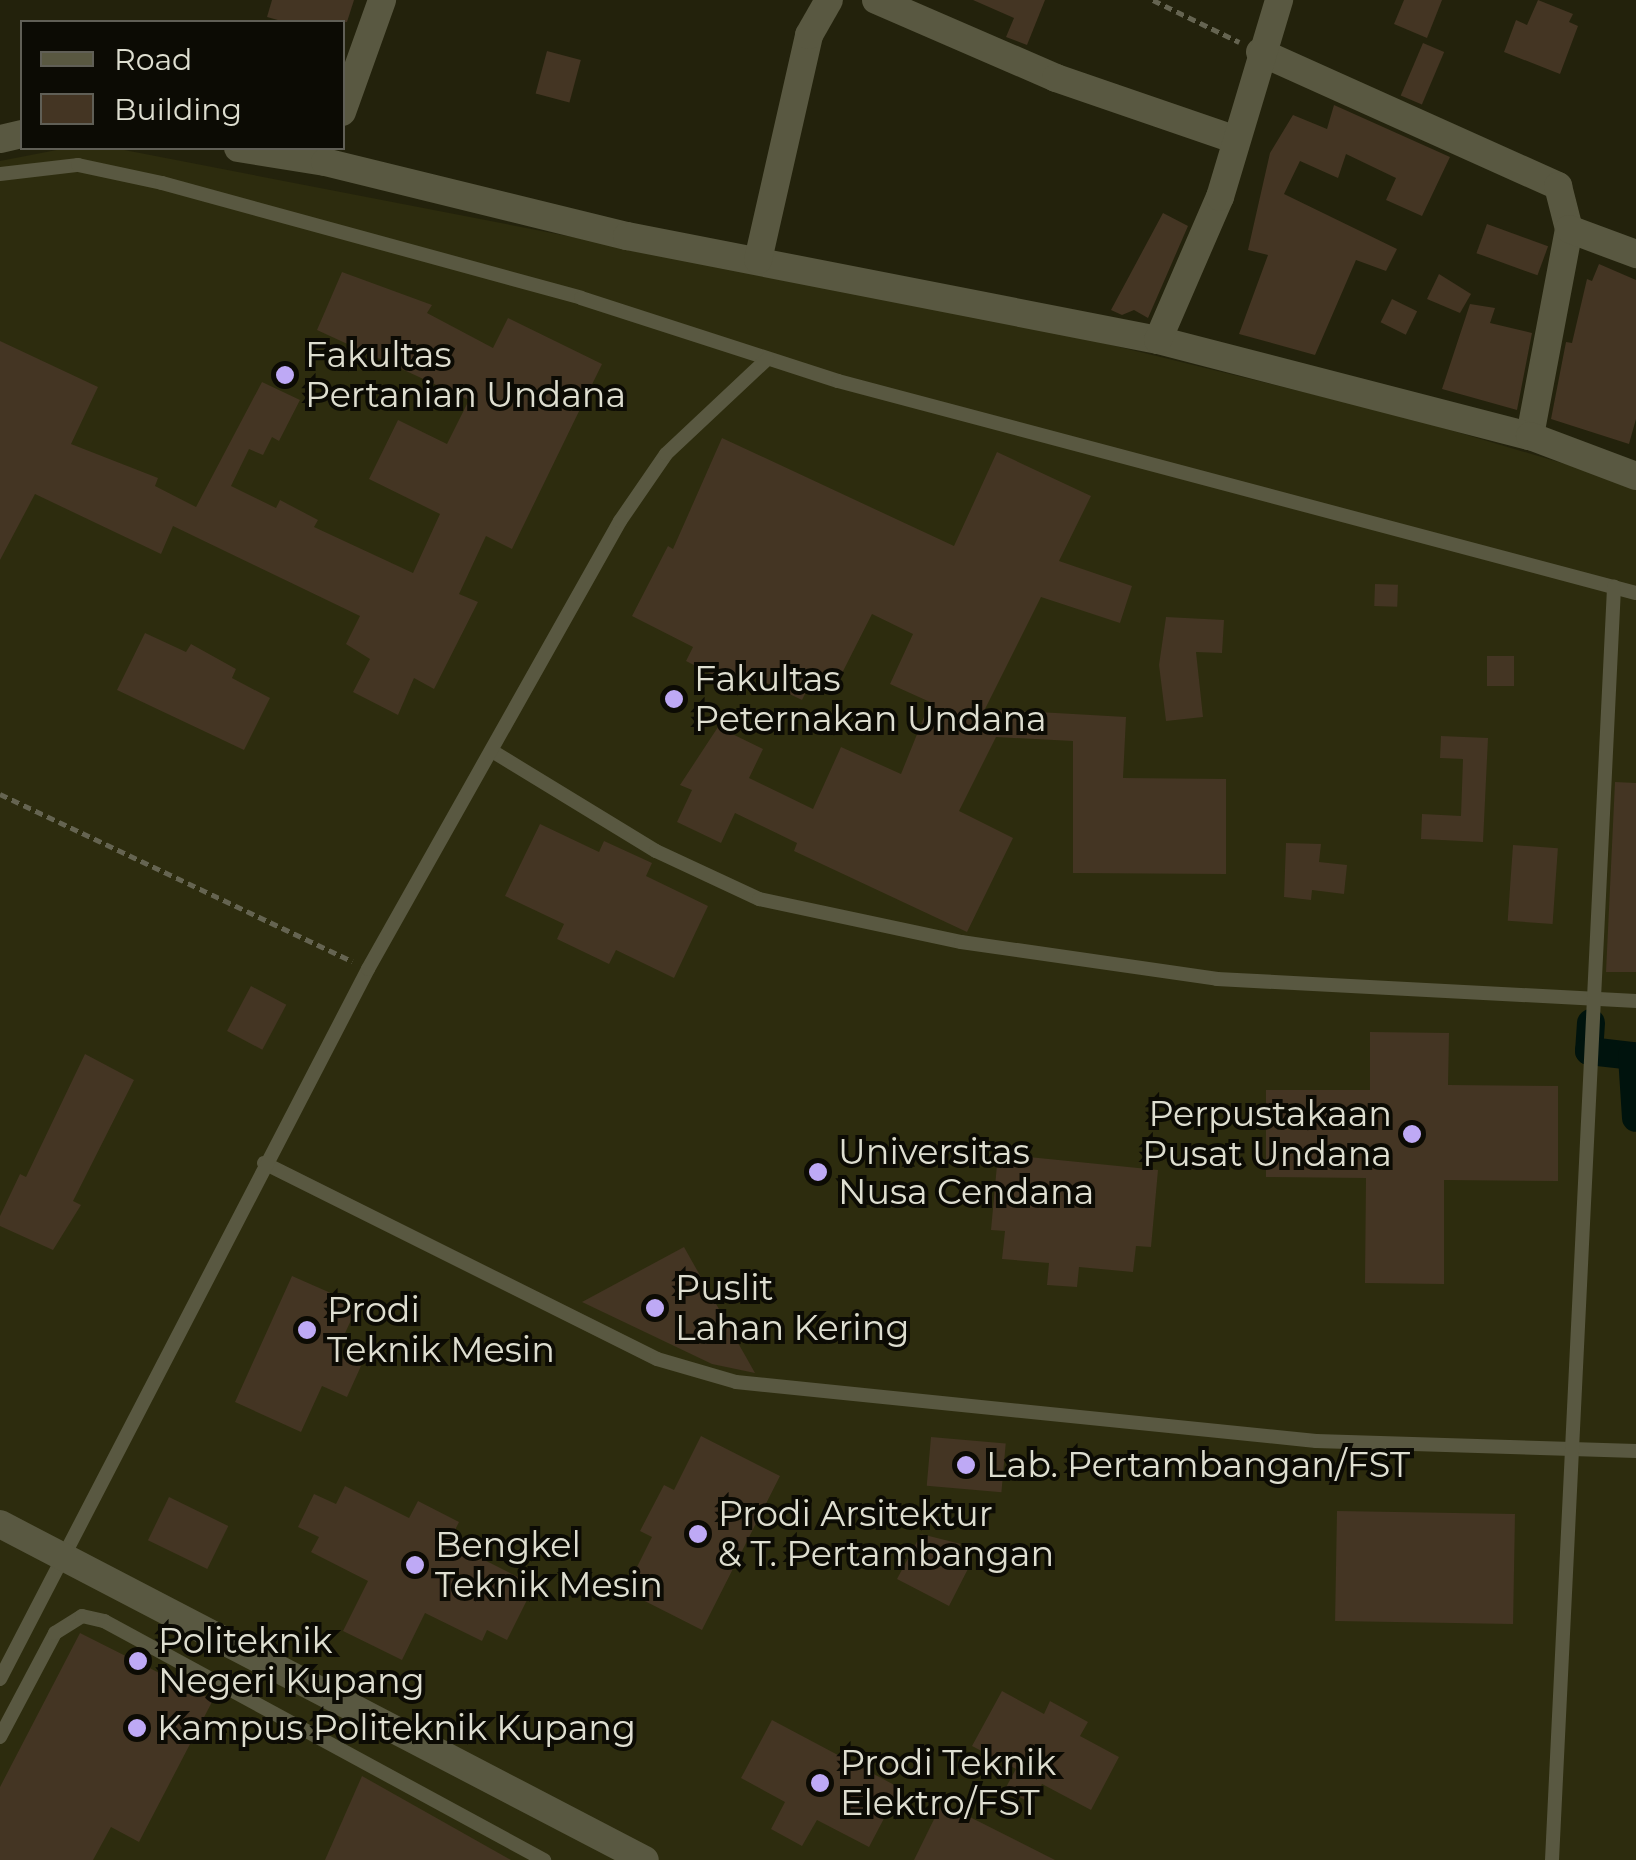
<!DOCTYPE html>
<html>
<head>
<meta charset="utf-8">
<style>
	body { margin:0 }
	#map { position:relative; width:1636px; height:1860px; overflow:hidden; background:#23220c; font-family:Montserrat,sans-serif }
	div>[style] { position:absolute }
	.built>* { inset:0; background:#2d2c0e }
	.canal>* { height:28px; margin:-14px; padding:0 14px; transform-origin:14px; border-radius:14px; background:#00130d }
	.building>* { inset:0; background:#443523; transform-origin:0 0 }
	.path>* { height:5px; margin-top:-2.5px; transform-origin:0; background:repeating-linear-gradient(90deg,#656451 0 8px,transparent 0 13px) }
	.lane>* { height:14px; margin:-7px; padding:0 7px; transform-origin:7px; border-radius:7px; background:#595841 }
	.street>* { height:28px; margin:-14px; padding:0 14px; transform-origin:14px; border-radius:14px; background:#595841 }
	.dots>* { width:28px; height:28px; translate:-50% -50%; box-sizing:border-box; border:5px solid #0c0b04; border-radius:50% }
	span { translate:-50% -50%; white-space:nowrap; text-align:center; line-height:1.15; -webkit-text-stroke:8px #0c0b04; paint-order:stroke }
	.poi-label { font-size:35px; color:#deded0 }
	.left { translate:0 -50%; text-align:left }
	.right { translate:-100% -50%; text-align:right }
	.legend { position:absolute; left:20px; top:20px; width:325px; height:130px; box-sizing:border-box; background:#0c0b04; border:2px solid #605f56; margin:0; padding:12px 18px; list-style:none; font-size:30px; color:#deded0 }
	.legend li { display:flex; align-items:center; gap:20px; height:50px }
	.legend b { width:50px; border:2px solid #605f56 }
</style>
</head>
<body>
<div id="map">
	<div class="built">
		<i style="clip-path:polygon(67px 148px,114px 148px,1042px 328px,1410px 418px,1636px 485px,1636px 1860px,0 1860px,0 161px)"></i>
	</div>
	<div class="canal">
		<i style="left:1591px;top:1023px;width:28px;rotate:94deg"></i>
		<i style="left:1589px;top:1051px;width:43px;rotate:6.6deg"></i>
		<i style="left:1632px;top:1056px;width:62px;rotate:86.3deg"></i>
	</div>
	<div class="building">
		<i style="clip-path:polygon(272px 0,354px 0,347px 22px,285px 22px,267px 17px)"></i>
		<i style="clip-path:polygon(973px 0,1045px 0,1027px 45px,1006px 37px,1014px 18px)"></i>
		<i style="clip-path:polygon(1404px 0,1442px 0,1427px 38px,1394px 24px)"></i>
		<i style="clip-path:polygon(1538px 0,1573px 14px,1569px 22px,1578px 26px,1560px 74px,1504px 52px,1516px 20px,1527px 25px)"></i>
		<i style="left:1423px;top:43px;width:23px;height:57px;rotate:23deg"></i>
		<i style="left:547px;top:51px;width:35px;height:44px;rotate:15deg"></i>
		<i style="clip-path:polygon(1334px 105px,1450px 157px,1422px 216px,1386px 200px,1396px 178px,1346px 154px,1338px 178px,1300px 161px,1284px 194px,1397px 249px,1386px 271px,1356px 260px,1315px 355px,1239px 334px,1268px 255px,1248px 250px,1270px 153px,1293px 115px,1327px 129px)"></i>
		<i style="clip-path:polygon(1163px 213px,1188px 226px,1148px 318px,1134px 310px,1122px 315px,1111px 310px)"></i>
		<i style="left:1487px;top:224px;width:65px;height:31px;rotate:20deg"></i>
		<i style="clip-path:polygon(1599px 264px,1636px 280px,1636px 419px,1629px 444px,1551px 419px,1566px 342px,1572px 343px,1587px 279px,1592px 281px)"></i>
		<i style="clip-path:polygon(342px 272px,432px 305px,427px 313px,493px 348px,508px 318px,602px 364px,512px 549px,486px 536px,459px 594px,478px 602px,434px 689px,414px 678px,398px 715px,353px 692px,370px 659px,346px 644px,360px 616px,173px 526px,161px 554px,35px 494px,0 560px,0 341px,98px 387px,71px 444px,158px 478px,155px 486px,196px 507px,262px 382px,300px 400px,279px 441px,272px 437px,263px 455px,249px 449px,231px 486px,276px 508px,280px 500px,318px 520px,314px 527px,413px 573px,440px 514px,369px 479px,398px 420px,447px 444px,469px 400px,317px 330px)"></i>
		<i style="clip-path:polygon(1439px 274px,1471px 294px,1460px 313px,1427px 299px)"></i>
		<i style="left:1392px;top:299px;width:28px;height:26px;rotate:26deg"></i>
		<i style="clip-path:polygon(1470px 304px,1495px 308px,1490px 323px,1532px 333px,1517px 410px,1442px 389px)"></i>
		<i style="clip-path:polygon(722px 438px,954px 546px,997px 452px,1091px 496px,1059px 561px,1132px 586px,1120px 623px,1041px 597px,985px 709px,1126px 717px,1123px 778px,1226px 779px,1226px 874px,1073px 873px,1073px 741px,996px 737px,959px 811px,1013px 838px,967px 932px,794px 851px,797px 843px,735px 813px,721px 843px,677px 822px,692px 790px,680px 785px,718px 727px,763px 749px,749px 778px,813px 809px,841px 747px,901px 774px,930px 702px,890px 684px,913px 634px,872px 614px,835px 687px,814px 676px,802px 700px,740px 670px,733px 685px,686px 661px,693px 647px,632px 616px,668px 546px,673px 549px)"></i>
		<i style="left:1375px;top:584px;width:23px;height:22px;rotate:2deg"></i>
		<i style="clip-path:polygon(1166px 617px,1224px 620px,1222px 653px,1196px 652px,1203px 717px,1166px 721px,1159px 665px)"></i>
		<i style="clip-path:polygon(145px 633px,186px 652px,191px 644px,236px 669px,232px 678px,270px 698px,244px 750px,117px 690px)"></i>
		<i style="left:1487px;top:656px;width:27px;height:30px"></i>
		<i style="clip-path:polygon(1441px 736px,1488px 738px,1483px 842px,1421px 839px,1422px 814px,1461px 816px,1463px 759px,1440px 758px)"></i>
		<i style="clip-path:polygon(1615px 782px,1636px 783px,1636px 972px,1606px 972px)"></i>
		<i style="clip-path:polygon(540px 824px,599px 852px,604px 841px,652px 863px,646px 876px,708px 906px,674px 978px,616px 950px,609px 964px,557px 939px,564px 924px,505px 896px)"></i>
		<i style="clip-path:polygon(1286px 843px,1321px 844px,1319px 862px,1347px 865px,1344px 894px,1312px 890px,1311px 900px,1284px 897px)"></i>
		<i style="left:1513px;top:845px;width:45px;height:76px;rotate:4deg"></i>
		<i style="left:251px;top:986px;width:40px;height:51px;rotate:28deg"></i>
		<i style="clip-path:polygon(1370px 1032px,1449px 1033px,1448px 1085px,1558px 1086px,1558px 1181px,1444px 1180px,1444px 1284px,1365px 1283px,1366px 1178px,1266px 1177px,1266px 1090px,1370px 1090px)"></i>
		<i style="clip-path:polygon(85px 1054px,134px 1080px,73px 1201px,81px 1205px,53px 1250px,0 1226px,0 1216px,20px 1174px,26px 1177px)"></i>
		<i style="clip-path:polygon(998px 1154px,1158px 1170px,1151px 1247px,1136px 1246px,1133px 1272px,1079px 1267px,1077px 1287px,1047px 1285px,1049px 1263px,1002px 1259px,1005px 1231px,991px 1230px)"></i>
		<i style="clip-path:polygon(684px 1247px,755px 1373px,712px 1364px,582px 1302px)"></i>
		<i style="clip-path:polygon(292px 1276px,358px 1305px,335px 1355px,361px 1366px,347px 1397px,322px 1386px,301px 1432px,235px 1402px)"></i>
		<i style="clip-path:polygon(701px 1436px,780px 1476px,702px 1630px,625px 1591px,652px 1537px,640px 1531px,664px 1485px,674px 1490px)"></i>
		<i style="left:931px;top:1437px;width:75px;height:49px;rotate:5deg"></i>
		<i style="clip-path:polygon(345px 1486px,409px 1518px,418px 1501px,459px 1522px,449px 1542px,518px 1577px,513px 1588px,529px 1596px,507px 1640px,487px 1630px,482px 1641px,425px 1613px,402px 1660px,343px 1631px,368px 1581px,311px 1552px,319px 1537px,298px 1527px,314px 1494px,336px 1504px)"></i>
		<i style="left:169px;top:1497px;width:66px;height:48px;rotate:26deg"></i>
		<i style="left:1337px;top:1511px;width:178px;height:110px;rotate:1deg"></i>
		<i style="clip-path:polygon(921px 1534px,961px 1544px,956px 1553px,972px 1561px,949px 1606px,897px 1579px)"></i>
		<i style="clip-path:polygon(80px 1633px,213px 1700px,139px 1842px,111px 1827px,93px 1860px,0 1860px,0 1787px)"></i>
		<i style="clip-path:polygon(1002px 1691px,1044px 1714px,1050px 1701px,1088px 1722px,1080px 1736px,1119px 1757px,1091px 1810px,1042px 1784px,1032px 1804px,1005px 1789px,1016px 1769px,972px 1746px)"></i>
		<i style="clip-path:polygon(772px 1720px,900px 1788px,869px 1847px,817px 1820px,802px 1846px,771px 1829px,785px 1802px,741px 1778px)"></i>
		<i style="clip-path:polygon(362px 1776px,511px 1860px,325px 1860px)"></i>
		<i style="clip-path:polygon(942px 1803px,1055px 1860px,914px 1860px)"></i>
	</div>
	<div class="path">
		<i style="left:1153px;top:0;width:96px;rotate:26deg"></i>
		<i style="left:0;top:794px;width:390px;rotate:25.4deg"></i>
	</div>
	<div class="lane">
		<i style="left:0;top:174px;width:79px;rotate:-6.6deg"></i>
		<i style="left:78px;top:165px;width:86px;rotate:12.1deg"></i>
		<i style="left:162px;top:183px;width:434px;rotate:15.3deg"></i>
		<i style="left:581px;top:298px;width:270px;rotate:17.9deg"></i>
		<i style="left:838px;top:381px;width:826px;rotate:14.88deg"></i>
		<i style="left:492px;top:751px;width:192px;rotate:31.4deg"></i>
		<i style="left:656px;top:851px;width:114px;rotate:25deg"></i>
		<i style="left:759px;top:899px;width:207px;rotate:12deg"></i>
		<i style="left:961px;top:942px;width:259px;rotate:8.2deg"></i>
		<i style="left:1217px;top:979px;width:420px;rotate:3deg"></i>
		<i style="left:264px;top:1163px;width:439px;rotate:26.5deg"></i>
		<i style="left:657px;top:1359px;width:82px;rotate:16.2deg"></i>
		<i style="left:736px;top:1382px;width:583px;rotate:5.81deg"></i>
		<i style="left:1316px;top:1441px;width:320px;rotate:1.8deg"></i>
		<i style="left:0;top:1679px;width:800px;rotate:-62.6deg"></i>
		<i style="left:368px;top:969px;width:514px;rotate:-60.64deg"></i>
		<i style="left:620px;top:521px;width:81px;rotate:-55.5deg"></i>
		<i style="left:666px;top:454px;width:139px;rotate:-43.2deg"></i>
		<i style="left:0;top:1737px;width:118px;rotate:-62.1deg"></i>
		<i style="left:55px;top:1633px;width:32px;rotate:-32deg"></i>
		<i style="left:82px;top:1616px;width:23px;rotate:13deg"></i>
		<i style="left:104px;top:1621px;width:501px;rotate:28.51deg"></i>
		<i style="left:1552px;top:1860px;width:1275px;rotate:-87.21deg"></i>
	</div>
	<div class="street">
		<i style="left:876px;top:0;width:196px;rotate:23.4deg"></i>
		<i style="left:1056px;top:78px;width:190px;rotate:19deg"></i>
		<i style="left:1260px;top:52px;width:327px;rotate:24.2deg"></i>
		<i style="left:1558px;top:186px;width:44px;rotate:75.7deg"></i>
		<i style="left:1569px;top:229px;width:211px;rotate:100.7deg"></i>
		<i style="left:342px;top:112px;width:119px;rotate:-70.3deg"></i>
		<i style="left:0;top:139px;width:23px;rotate:-13deg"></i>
		<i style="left:238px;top:148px;width:88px;rotate:9.1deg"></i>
		<i style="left:325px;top:162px;width:311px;rotate:13.8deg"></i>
		<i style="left:627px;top:236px;width:541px;rotate:11.08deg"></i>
		<i style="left:1158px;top:340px;width:384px;rotate:14.5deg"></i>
		<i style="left:1530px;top:436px;width:113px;rotate:20.7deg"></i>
		<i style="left:1569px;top:229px;width:72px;rotate:20.5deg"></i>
		<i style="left:758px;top:260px;width:231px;rotate:-77.2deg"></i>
		<i style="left:809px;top:35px;width:40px;rotate:-60.3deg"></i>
		<i style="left:1158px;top:340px;width:156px;rotate:-66.6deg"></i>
		<i style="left:1220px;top:197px;width:206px;rotate:-73.3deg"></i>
		<i style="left:0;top:1524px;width:727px;rotate:27.52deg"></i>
	</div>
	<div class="dots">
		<i style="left:285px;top:375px;background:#bea9f5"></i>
		<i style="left:674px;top:699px;background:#bea9f5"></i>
		<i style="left:1412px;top:1134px;background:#bea9f5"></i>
		<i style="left:818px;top:1172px;background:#bea9f5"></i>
		<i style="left:655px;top:1308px;background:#bea9f5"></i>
		<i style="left:307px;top:1330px;background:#bea9f5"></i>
		<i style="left:966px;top:1465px;background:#bea9f5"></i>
		<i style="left:698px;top:1534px;background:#bea9f5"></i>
		<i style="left:415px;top:1565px;background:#bea9f5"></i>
		<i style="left:138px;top:1661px;background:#bea9f5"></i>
		<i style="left:137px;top:1728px;background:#bea9f5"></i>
		<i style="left:820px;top:1783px;background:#bea9f5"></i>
	</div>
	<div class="poi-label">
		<span class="left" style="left:305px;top:375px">Fakultas<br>Pertanian Undana</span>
		<span class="left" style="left:694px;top:699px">Fakultas<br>Peternakan Undana</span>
		<span class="right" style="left:1392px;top:1134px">Perpustakaan<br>Pusat Undana</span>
		<span class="left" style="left:838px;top:1172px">Universitas<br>Nusa Cendana</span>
		<span class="left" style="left:675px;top:1308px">Puslit<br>Lahan Kering</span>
		<span class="left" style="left:327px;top:1330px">Prodi<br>Teknik Mesin</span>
		<span class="left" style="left:986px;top:1465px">Lab. Pertambangan/FST</span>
		<span class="left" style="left:718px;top:1534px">Prodi Arsitektur<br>&amp; T. Pertambangan</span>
		<span class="left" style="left:435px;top:1565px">Bengkel<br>Teknik Mesin</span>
		<span class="left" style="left:158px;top:1661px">Politeknik<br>Negeri Kupang</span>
		<span class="left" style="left:157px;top:1728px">Kampus Politeknik Kupang</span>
		<span class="left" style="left:840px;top:1783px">Prodi Teknik<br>Elektro/FST</span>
	</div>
	<ul class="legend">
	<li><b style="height:12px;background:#595841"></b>Road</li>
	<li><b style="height:28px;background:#443523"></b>Building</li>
	</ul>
</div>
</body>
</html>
